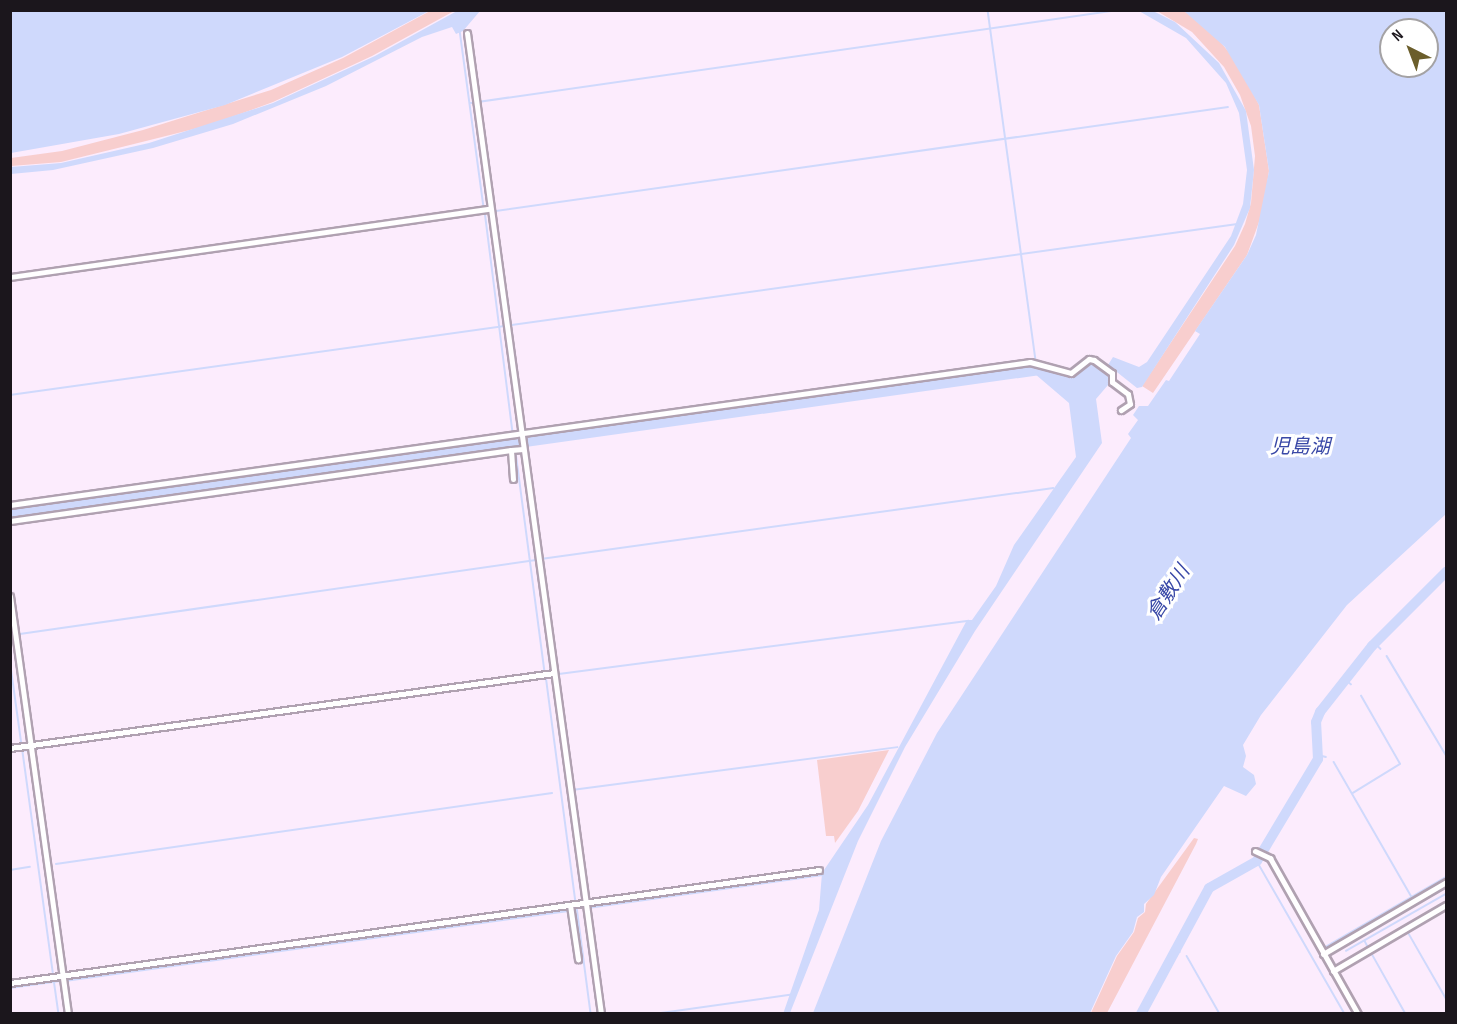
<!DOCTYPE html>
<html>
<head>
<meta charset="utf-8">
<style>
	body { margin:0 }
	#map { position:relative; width:1457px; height:1024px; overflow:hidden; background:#fcecfd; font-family:"Sofia Sans Condensed","Noto Sans JP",sans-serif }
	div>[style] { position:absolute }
	.green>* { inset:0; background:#f8cece }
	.water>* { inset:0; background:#cfd9fc }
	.stream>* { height:1.5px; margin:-0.75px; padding:0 0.75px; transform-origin:0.75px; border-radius:0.75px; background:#cfd9fc }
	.river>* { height:10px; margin:-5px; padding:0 5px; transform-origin:5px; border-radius:5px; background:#cfd9fc }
	.roads { filter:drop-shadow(2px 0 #b0a1b1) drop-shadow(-2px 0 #b0a1b1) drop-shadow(0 2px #b0a1b1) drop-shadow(0 -2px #b0a1b1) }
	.street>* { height:5px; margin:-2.5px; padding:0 2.5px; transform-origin:2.5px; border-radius:2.5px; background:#fff }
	span { translate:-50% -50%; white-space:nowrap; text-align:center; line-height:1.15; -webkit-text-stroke:6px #fff; paint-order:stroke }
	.water-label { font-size:20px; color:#3948a7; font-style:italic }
	.frame { position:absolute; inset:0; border:12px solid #1b161c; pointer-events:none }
	.north { position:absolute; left:1379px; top:18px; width:60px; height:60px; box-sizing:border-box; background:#fff; border:2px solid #a4a2a4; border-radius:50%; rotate:318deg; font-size:16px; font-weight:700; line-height:24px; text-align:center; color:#1b161c }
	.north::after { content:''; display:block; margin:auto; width:21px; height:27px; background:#6b5e2b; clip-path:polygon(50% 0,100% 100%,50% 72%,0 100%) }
</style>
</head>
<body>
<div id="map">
	<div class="green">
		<i style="clip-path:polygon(430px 11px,454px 11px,372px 56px,273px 102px,210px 125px,130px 145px,61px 162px,11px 166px,11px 158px,62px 151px,143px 130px,271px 90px,343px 58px)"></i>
		<i style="clip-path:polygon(1157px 11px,1184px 11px,1212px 32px,1238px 63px,1259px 105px,1269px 171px,1263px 211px,1247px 255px,1153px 393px,1142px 386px,1235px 246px,1245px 224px,1251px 203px,1255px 156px,1251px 126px,1240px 95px,1224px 67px,1192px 32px)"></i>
		<i style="clip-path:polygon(889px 750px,858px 811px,835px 843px,834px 836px,826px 836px,817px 760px)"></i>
		<i style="clip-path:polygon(1194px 838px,1198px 839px,1196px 844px,1107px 1013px,1091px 1013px,1117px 956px,1134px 932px,1138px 918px,1145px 912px,1146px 904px)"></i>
	</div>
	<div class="water">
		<i style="clip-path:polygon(11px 10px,429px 10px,429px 11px,342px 57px,225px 105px,119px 134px,11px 153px)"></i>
		<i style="clip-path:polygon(457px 11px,480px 11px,463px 31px,456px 34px,452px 27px,422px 37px,326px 86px,233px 124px,153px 148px,53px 170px,11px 174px,11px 167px,61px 163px,149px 143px,273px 103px,375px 56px)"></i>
		<i style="clip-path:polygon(1139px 11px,1153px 11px,1175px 22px,1219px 63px,1246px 111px,1254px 170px,1250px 208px,1234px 245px,1142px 387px,1137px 388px,1108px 365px,1113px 357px,1139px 367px,1147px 362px,1231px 236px,1243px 204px,1247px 170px,1239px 113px,1226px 83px,1186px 38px)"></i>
		<i style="clip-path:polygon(evenodd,1184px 11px,1446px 11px,1446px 514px,1347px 605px,1261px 715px,1243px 745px,1246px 756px,1243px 767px,1254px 775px,1256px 784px,1246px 796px,1224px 786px,1161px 877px,1154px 895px,1144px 904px,1144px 912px,1137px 917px,1133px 932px,1116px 956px,1090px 1013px,813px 1013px,881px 841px,937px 733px,1131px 438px,1128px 434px,1138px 420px,1133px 415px,1139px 406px,1148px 406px,1166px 380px,1169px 381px,1200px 334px,1195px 331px,1247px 255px,1256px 235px,1269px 171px,1259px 105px,1225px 47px,1184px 11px,1391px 30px,1427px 30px,1427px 66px,1391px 66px,1391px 30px)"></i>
		<i style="clip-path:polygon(1091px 362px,1110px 375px,1108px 385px,1096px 399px,1102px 443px,975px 631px,905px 747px,858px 841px,790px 1013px,783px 1014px,819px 910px,822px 873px,868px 805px,967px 620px,972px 620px,996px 586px,1014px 545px,1076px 457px,1069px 403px,1035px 374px,1034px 367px,1072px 376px)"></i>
	</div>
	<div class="stream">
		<i style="left:988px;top:10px;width:353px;rotate:82.2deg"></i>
		<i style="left:460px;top:30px;width:179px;rotate:82.3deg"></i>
		<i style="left:471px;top:103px;width:648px;rotate:-8.17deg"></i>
		<i style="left:485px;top:211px;width:224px;rotate:82.8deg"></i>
		<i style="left:10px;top:280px;width:1230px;rotate:-8.08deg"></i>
		<i style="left:10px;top:395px;width:1239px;rotate:-7.93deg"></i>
		<i style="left:514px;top:438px;width:10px;rotate:84deg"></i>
		<i style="left:516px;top:452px;width:221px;rotate:82.5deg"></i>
		<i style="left:541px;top:559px;width:517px;rotate:-7.89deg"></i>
		<i style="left:20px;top:634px;width:521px;rotate:-8.16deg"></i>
		<i style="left:1375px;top:643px;width:8px;rotate:45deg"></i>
		<i style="left:1387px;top:656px;width:115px;rotate:59.2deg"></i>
		<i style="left:10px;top:659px;width:87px;rotate:82.1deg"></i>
		<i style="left:559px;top:674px;width:413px;rotate:-7.4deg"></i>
		<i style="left:546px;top:675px;width:230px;rotate:82.5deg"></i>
		<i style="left:1345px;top:679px;width:8px;rotate:40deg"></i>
		<i style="left:33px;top:749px;width:522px;rotate:-7.93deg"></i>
		<i style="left:21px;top:751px;width:8px;rotate:-7deg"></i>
		<i style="left:10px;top:752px;width:4px"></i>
		<i style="left:23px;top:752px;width:222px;rotate:82.2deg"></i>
		<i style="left:1318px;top:755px;width:8px;rotate:14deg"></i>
		<i style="left:1334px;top:762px;width:156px;rotate:60deg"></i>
		<i style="left:572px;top:790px;width:328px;rotate:-7.5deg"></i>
		<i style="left:1353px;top:793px;width:55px;rotate:-31.7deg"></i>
		<i style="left:1400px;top:764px;width:78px;rotate:-119.8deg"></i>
		<i style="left:1257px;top:861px;width:177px;rotate:60.1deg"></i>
		<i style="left:56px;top:864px;width:501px;rotate:-8.15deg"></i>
		<i style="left:1277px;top:869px;width:91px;rotate:58.9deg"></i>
		<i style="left:10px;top:870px;width:20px;rotate:-9deg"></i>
		<i style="left:577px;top:907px;width:108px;rotate:82.5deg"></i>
		<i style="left:588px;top:908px;width:238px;rotate:-8deg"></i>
		<i style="left:1408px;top:932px;width:76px;rotate:60.1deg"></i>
		<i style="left:1365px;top:941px;width:7px;rotate:63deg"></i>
		<i style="left:1174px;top:948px;width:7px;rotate:34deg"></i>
		<i style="left:1324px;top:948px;width:141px;rotate:-30.2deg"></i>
		<i style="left:1346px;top:951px;width:115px;rotate:-29.7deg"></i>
		<i style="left:1371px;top:952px;width:71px;rotate:60.6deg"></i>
		<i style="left:1187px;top:956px;width:67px;rotate:60.4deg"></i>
		<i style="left:54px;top:979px;width:35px;rotate:82deg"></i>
		<i style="left:65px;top:981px;width:508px;rotate:-7.92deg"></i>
		<i style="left:10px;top:988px;width:50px;rotate:-8deg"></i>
		<i style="left:654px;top:1014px;width:137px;rotate:-8deg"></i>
	</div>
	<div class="river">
		<i style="left:10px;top:514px;width:1040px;rotate:-7.96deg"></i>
		<i style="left:1040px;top:370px;width:7px;rotate:27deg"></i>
		<i style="left:1141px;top:1014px;width:143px;rotate:-61.6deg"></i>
		<i style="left:1209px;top:888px;width:55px;rotate:-29.4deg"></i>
		<i style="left:1257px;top:861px;width:119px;rotate:-59.1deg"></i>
		<i style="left:1318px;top:759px;width:37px;rotate:-93deg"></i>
		<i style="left:1316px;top:722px;width:11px;rotate:-68deg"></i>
		<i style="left:1320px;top:712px;width:84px;rotate:-51.8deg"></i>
		<i style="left:1372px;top:646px;width:105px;rotate:-45deg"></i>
	</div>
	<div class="roads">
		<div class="street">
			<i style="left:467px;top:33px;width:990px;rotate:82.22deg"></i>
			<i style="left:10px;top:277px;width:485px;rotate:-8.1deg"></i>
			<i style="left:513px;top:479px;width:29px;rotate:-94deg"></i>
			<i style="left:511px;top:450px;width:12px;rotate:-5deg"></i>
			<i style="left:10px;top:505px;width:1030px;rotate:-7.98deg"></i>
			<i style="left:1030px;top:362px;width:42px;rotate:15deg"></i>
			<i style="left:1071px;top:373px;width:23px;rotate:-38deg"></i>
			<i style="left:1089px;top:359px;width:5px;rotate:11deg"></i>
			<i style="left:1094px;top:360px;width:22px;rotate:36deg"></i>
			<i style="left:1112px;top:373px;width:9px;rotate:90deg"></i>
			<i style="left:1112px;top:382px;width:20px;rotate:37deg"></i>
			<i style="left:1128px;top:394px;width:10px;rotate:79deg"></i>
			<i style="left:1130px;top:404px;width:11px;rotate:146deg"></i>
			<i style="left:10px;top:521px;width:506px;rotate:-8.07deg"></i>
			<i style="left:10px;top:596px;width:422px;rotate:82.1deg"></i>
			<i style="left:10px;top:748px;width:549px;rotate:-7.85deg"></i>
			<i style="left:1255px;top:851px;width:17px;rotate:25deg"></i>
			<i style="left:1270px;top:858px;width:179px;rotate:60.6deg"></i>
			<i style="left:570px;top:905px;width:55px;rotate:81.6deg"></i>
			<i style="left:1323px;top:954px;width:143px;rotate:-30.3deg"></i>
			<i style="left:1333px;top:971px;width:131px;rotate:-30.3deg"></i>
			<i style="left:10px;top:983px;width:817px;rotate:-7.95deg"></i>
		</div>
	</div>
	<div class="water-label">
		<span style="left:1300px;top:447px">児島湖</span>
		<span style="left:1169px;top:593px;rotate:-57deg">倉敷川</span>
	</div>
	<div class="frame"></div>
	<div class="north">N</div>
</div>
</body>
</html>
